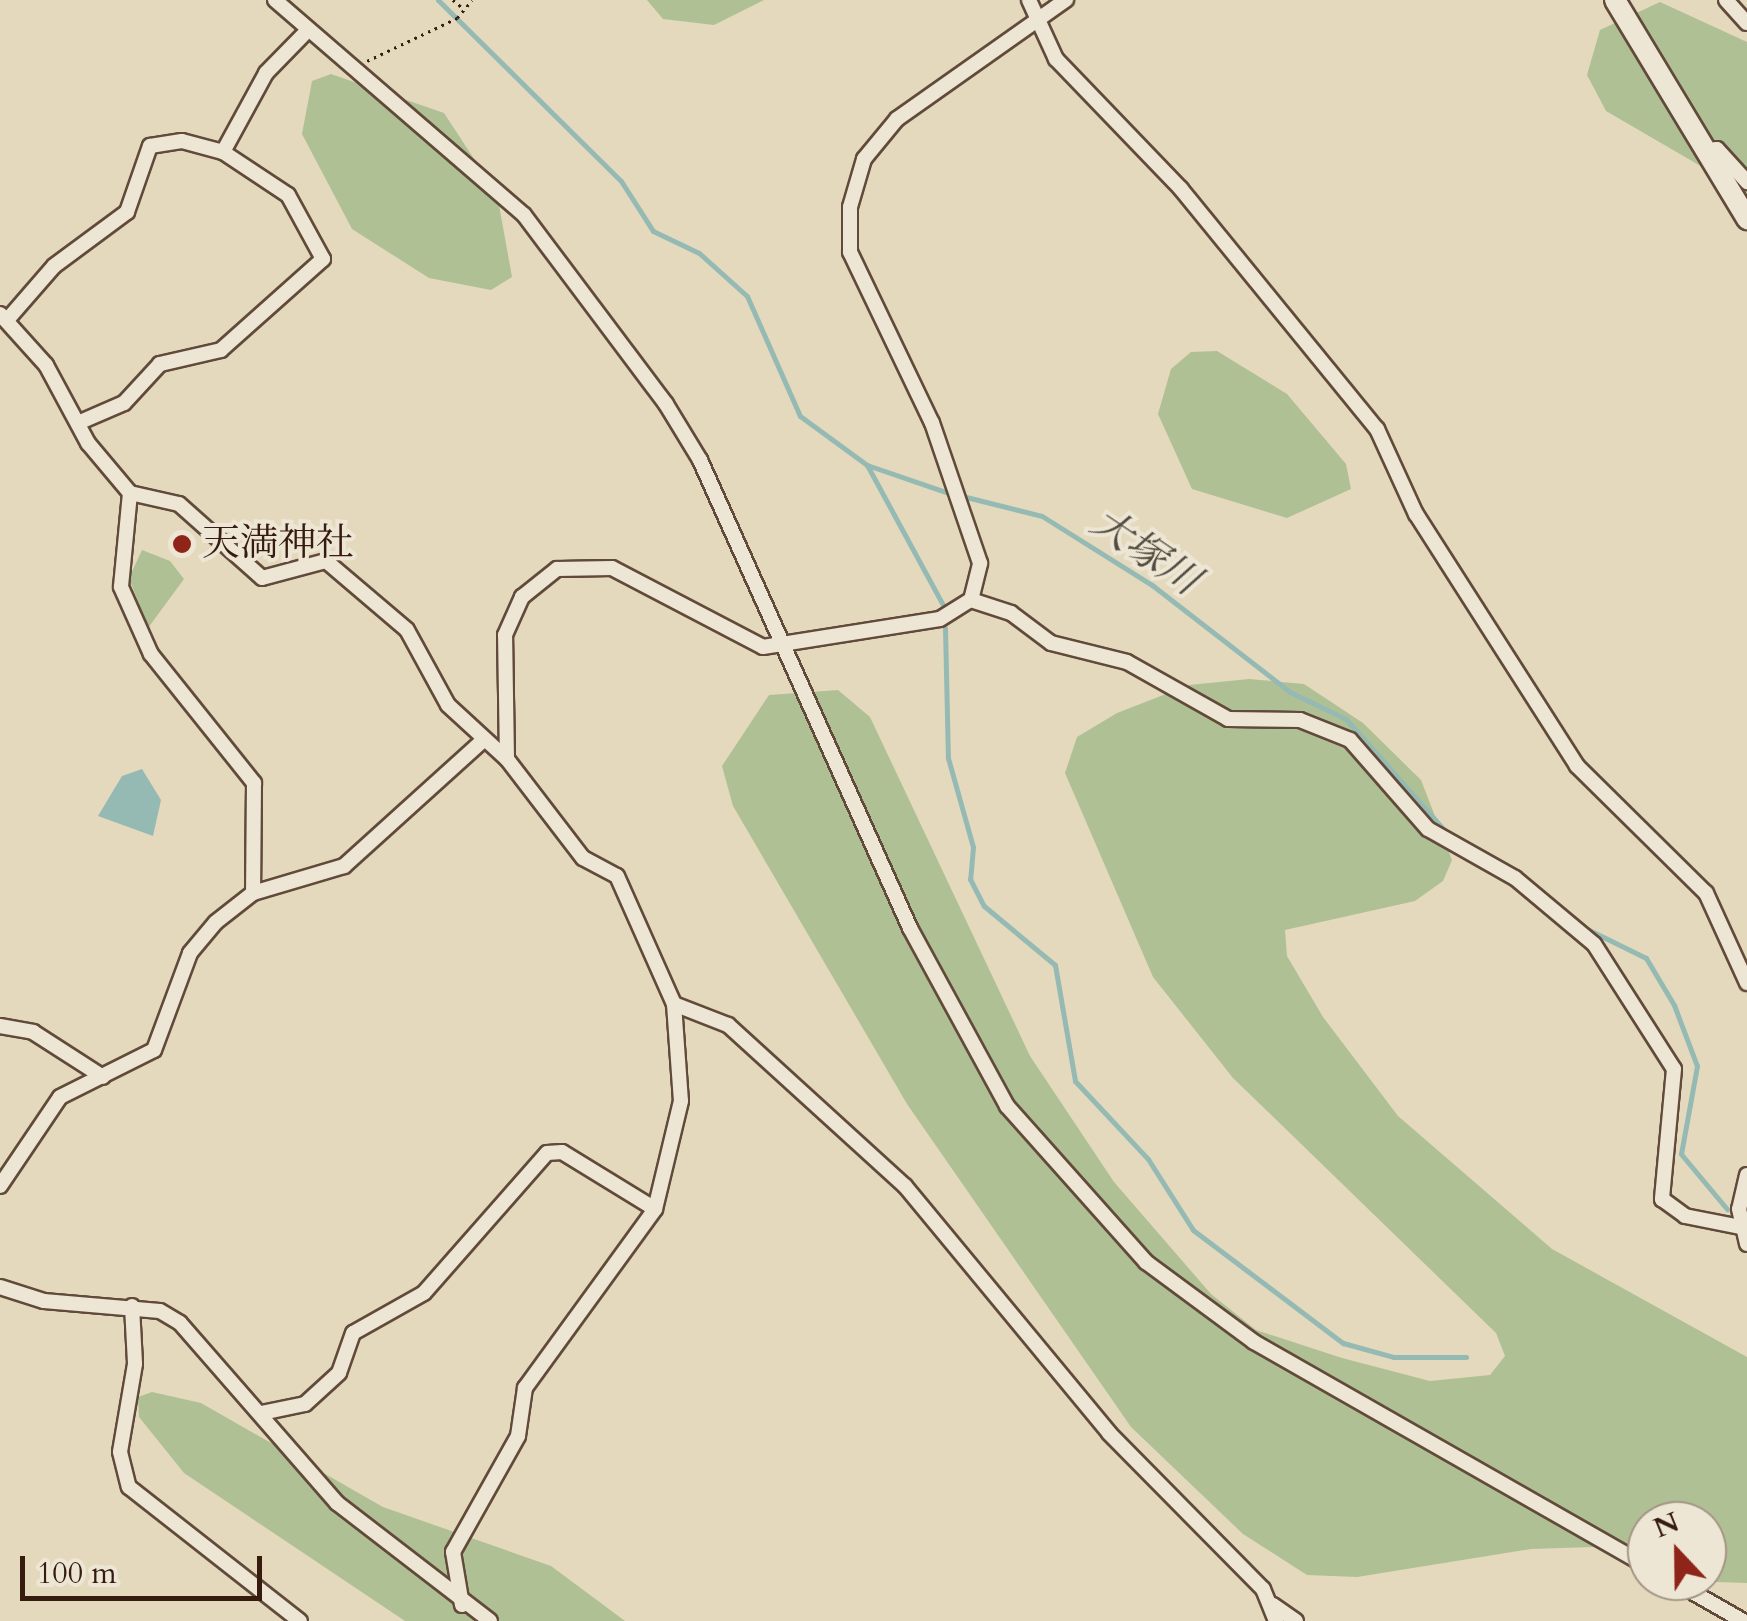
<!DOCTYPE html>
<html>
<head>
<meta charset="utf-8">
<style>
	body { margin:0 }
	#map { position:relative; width:1747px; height:1621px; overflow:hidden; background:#e4d9bd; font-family:Cardo,"Noto Serif JP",serif }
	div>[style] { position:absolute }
	.green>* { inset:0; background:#afc095 }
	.water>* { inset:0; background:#95bab3 }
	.stream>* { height:5px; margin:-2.5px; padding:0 2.5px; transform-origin:2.5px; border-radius:2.5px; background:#95bab3 }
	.path>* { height:2.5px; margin-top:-1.25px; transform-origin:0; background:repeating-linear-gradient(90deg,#361b0f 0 2.5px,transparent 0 7.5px) }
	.roads { filter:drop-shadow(2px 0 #624a3a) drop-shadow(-2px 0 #624a3a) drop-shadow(0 2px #624a3a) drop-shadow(0 -2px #624a3a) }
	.street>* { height:14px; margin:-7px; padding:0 7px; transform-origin:7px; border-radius:7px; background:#ede6d4 }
	.secondary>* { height:20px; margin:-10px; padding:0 10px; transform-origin:10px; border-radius:10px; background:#ede6d4 }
	.dots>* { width:28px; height:28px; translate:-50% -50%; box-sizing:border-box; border:5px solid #ede6d4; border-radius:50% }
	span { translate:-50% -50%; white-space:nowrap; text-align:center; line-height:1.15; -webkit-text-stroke:8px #ede6d4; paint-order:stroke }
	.poi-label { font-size:38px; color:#361b0f }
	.left { translate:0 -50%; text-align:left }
	.water-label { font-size:40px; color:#524b40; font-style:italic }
	.north { position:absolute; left:1627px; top:1501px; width:100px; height:100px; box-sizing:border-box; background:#ede6d4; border:2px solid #a49585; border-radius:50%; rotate:338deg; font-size:28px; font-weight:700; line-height:40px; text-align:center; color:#361b0f }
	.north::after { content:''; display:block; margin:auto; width:35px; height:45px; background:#8f2418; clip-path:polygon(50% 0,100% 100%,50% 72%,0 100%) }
	.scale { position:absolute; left:20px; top:1556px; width:242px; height:45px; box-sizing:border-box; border:5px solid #361b0f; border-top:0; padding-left:12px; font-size:30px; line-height:35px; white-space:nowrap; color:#361b0f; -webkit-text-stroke:8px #ede6d4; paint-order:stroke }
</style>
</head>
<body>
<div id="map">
	<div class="green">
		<i style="clip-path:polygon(647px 0,764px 0,714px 25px,663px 19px)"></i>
		<i style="clip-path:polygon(1660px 2px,1747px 42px,1747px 193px,1606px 111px,1587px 75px,1600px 30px)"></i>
		<i style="clip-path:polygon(331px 74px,444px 113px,497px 194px,512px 277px,491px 290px,429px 278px,352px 229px,302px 134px,312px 81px)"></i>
		<i style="clip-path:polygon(1217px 351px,1287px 394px,1346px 464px,1351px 489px,1287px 518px,1192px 489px,1158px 414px,1171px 369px,1191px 352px)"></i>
		<i style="clip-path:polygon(142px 550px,170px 561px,184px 579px,148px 628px,129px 578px)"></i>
		<i style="clip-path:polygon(1249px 679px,1304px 684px,1363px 723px,1421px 780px,1452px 860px,1443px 881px,1415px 901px,1285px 930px,1287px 956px,1323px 1017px,1398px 1116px,1552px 1249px,1747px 1357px,1747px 1583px,1685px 1581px,1707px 1581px,1707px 1521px,1647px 1521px,1647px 1567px,1593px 1547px,1531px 1549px,1357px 1577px,1307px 1575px,1243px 1534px,1131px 1427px,907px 1104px,733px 806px,722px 766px,769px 695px,838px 690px,870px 717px,1030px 1056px,1114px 1182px,1211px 1294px,1256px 1330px,1342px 1358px,1430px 1381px,1490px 1375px,1505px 1356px,1496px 1333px,1233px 1078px,1153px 977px,1065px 773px,1077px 737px,1117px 713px,1189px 685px)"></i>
		<i style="clip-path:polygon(152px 1392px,201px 1403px,383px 1507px,551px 1566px,625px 1621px,405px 1621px,184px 1473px,139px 1417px,138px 1397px)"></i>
	</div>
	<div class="water">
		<i style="clip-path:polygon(142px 769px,161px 800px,153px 836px,98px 816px,122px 776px)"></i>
	</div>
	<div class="stream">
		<i style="left:438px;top:0;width:257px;rotate:44.7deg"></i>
		<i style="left:621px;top:181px;width:59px;rotate:57.4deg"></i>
		<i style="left:653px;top:231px;width:51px;rotate:25.6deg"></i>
		<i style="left:699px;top:253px;width:64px;rotate:41.9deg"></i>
		<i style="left:747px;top:296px;width:131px;rotate:66.2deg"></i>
		<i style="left:800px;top:416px;width:83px;rotate:36.2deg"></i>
		<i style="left:867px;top:465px;width:89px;rotate:19deg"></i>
		<i style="left:867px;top:465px;width:162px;rotate:61.5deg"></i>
		<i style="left:962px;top:496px;width:82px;rotate:14deg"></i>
		<i style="left:1042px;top:516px;width:130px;rotate:32.1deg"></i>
		<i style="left:1152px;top:585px;width:175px;rotate:37.8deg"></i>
		<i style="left:1290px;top:692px;width:62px;rotate:25.7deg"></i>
		<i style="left:1346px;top:719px;width:152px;rotate:48.5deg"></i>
		<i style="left:945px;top:628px;width:130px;rotate:88.7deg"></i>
		<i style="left:948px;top:758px;width:92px;rotate:74.3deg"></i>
		<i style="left:973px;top:847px;width:32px;rotate:95deg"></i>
		<i style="left:970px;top:879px;width:30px;rotate:63deg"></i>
		<i style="left:984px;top:906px;width:92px;rotate:39.7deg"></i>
		<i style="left:1055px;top:965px;width:118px;rotate:80.2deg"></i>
		<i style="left:1075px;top:1081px;width:107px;rotate:46.9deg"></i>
		<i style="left:1148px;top:1159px;width:84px;rotate:57.6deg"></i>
		<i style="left:1193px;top:1230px;width:188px;rotate:37deg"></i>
		<i style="left:1343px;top:1343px;width:53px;rotate:15.4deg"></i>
		<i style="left:1394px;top:1357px;width:72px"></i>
		<i style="left:1495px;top:860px;width:62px;rotate:34.5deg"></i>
		<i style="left:1585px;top:928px;width:68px;rotate:26.2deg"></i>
		<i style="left:1646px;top:958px;width:55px;rotate:59.2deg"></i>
		<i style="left:1674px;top:1005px;width:65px;rotate:69.3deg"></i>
		<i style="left:1697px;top:1066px;width:89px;rotate:100.3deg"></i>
		<i style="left:1681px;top:1154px;width:72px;rotate:50.1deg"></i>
	</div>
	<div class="path">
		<i style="left:453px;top:0;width:13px;rotate:39deg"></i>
		<i style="left:367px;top:61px;width:100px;rotate:-25.5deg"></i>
		<i style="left:457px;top:18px;width:23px;rotate:-50deg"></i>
	</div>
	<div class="roads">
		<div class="street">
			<i style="left:275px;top:0;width:329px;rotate:40.8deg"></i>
			<i style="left:524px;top:215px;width:236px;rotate:53.1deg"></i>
			<i style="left:666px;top:404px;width:66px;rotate:58.7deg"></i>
			<i style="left:700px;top:460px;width:513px;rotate:65.83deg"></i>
			<i style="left:910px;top:928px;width:203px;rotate:61.4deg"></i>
			<i style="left:1007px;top:1106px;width:209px;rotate:48.3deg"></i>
			<i style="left:1146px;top:1262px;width:134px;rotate:36.5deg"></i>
			<i style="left:1254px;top:1342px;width:452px;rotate:29.7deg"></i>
			<i style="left:1029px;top:0;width:65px;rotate:65.4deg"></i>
			<i style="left:1056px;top:59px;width:180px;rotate:46.1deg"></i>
			<i style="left:1181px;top:189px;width:310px;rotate:50.8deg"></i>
			<i style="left:1377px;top:429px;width:94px;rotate:65.4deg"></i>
			<i style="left:1416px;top:514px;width:299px;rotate:57.4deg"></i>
			<i style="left:1577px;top:766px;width:181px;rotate:44.6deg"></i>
			<i style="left:1706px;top:893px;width:99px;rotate:65.5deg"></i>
			<i style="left:1726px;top:0;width:31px;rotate:48deg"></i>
			<i style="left:1704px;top:151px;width:13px;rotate:-9deg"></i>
			<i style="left:1717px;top:149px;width:45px;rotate:47.7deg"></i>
			<i style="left:223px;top:152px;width:90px;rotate:-61.4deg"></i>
			<i style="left:266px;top:73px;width:54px;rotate:-45.7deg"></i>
			<i style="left:0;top:314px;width:69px;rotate:48deg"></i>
			<i style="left:46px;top:365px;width:89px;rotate:61.7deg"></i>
			<i style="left:88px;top:443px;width:65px;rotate:50deg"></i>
			<i style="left:130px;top:493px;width:50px;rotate:12.7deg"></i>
			<i style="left:179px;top:504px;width:111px;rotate:41.7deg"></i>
			<i style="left:262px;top:578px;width:66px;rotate:-14.9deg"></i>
			<i style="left:326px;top:561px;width:106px;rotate:40.4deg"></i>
			<i style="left:407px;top:630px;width:85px;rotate:61.3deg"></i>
			<i style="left:448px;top:705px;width:80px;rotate:42.5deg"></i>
			<i style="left:507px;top:759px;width:125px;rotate:52.5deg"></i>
			<i style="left:583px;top:858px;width:38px;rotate:28deg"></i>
			<i style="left:617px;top:876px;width:140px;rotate:66deg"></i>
			<i style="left:674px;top:1004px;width:97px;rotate:85.9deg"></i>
			<i style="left:681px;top:1101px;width:111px;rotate:103.5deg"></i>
			<i style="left:655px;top:1209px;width:109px;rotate:-148.5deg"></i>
			<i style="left:562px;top:1152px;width:15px;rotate:176deg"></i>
			<i style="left:547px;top:1153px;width:186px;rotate:131.3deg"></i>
			<i style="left:424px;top:1293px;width:81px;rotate:150.6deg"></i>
			<i style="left:353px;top:1333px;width:42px;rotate:109.3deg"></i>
			<i style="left:339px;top:1373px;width:46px;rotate:137.6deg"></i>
			<i style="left:305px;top:1404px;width:45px;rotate:168.4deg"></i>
			<i style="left:8px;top:319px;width:70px;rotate:-49deg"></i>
			<i style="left:54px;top:266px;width:91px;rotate:-36.5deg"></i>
			<i style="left:127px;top:212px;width:70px;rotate:-70.8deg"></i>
			<i style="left:150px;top:146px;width:32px;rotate:-9deg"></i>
			<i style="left:182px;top:141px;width:42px;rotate:15deg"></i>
			<i style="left:223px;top:152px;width:78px;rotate:33.5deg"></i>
			<i style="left:288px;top:195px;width:73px;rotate:61.3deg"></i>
			<i style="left:323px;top:259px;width:137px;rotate:138.3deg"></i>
			<i style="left:221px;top:350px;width:63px;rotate:167.1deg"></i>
			<i style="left:160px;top:364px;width:53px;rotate:132.7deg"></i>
			<i style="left:124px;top:403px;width:50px;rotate:156.5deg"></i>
			<i style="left:130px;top:493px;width:94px;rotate:95.5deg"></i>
			<i style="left:121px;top:587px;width:73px;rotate:65.9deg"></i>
			<i style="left:151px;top:654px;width:165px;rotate:51.4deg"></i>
			<i style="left:254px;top:783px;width:110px;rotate:90.5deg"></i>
			<i style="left:971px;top:600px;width:42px;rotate:18deg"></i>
			<i style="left:1011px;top:613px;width:50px;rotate:36.9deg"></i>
			<i style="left:1051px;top:643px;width:78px;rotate:14deg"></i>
			<i style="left:1127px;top:662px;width:116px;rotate:29.4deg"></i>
			<i style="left:1228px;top:719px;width:72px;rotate:0.8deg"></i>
			<i style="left:1300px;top:720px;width:54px;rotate:21.8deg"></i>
			<i style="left:1350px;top:740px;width:118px;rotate:48.8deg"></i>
			<i style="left:1428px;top:829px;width:100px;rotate:29.4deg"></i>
			<i style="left:1515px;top:878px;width:103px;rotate:39.9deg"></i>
			<i style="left:1594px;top:944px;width:148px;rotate:57.4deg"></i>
			<i style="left:1674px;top:1069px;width:131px;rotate:95.3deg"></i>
			<i style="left:1662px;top:1199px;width:29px;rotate:36deg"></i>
			<i style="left:1685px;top:1216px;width:56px;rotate:11.3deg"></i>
			<i style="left:507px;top:759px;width:124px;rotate:-90.9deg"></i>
			<i style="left:505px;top:635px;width:42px;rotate:-65.9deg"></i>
			<i style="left:522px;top:597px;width:45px;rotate:-38.7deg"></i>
			<i style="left:557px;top:569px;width:55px;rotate:-1deg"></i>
			<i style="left:612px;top:568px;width:170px;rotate:27.6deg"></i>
			<i style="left:763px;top:647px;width:179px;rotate:-9deg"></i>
			<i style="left:940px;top:619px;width:36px;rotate:-32deg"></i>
			<i style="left:971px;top:600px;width:38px;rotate:-76deg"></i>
			<i style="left:980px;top:563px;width:148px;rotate:-108.9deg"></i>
			<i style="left:932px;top:423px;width:190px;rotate:-115.6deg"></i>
			<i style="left:850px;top:252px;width:45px;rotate:-90deg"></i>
			<i style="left:850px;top:207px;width:50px;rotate:-73.7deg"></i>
			<i style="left:864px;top:159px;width:52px;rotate:-50.5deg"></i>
			<i style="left:897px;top:119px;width:207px;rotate:-35.2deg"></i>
			<i style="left:674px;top:1004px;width:58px;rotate:21.3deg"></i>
			<i style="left:728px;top:1025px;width:239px;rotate:42.3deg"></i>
			<i style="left:905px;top:1186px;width:320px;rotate:50.4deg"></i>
			<i style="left:1109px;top:1433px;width:219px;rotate:45.4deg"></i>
			<i style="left:1263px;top:1589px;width:35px;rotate:68deg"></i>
			<i style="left:0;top:1026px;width:34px;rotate:10deg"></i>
			<i style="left:33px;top:1032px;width:83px;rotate:32.7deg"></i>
			<i style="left:1747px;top:1175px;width:35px;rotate:103deg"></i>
			<i style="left:1739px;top:1209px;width:36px;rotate:77deg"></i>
			<i style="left:0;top:1186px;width:107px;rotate:-56deg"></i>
			<i style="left:60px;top:1097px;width:105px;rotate:-26.6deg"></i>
			<i style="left:154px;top:1050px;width:103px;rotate:-69.6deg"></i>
			<i style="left:190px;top:953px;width:40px;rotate:-50deg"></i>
			<i style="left:216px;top:922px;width:47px;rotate:-38.1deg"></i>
			<i style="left:253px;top:893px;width:95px;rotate:-16.5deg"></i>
			<i style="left:344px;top:866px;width:185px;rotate:-42.1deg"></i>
			<i style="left:0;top:1287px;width:46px;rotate:17.7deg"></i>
			<i style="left:44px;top:1301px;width:116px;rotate:4.9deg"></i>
			<i style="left:160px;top:1311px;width:23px;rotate:31deg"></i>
			<i style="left:180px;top:1323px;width:239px;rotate:48.9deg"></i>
			<i style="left:337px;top:1503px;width:193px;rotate:37.6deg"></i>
			<i style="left:132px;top:1306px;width:58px;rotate:87deg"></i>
			<i style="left:135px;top:1364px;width:89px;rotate:99.7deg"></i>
			<i style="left:120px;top:1452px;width:36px;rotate:76deg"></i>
			<i style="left:129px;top:1487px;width:217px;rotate:38.1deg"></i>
			<i style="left:1673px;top:1581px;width:81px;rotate:29.7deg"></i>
			<i style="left:462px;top:1605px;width:54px;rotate:-99.6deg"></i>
			<i style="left:453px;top:1552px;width:133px;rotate:-60.7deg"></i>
			<i style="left:518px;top:1436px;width:49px;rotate:-81.7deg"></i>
			<i style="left:525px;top:1388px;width:221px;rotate:-54deg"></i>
			<i style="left:1273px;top:1605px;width:28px;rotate:35deg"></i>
		</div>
		<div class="secondary">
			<i style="left:1615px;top:0;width:256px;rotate:58.9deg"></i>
		</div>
	</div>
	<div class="dots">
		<i style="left:182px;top:544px;background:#8f2418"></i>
	</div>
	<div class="poi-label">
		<span class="left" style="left:202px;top:544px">天満神社</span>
	</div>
	<div class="water-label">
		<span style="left:1145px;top:552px;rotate:34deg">大塚川</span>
	</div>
	<div class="north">N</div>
	<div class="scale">100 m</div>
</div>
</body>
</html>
